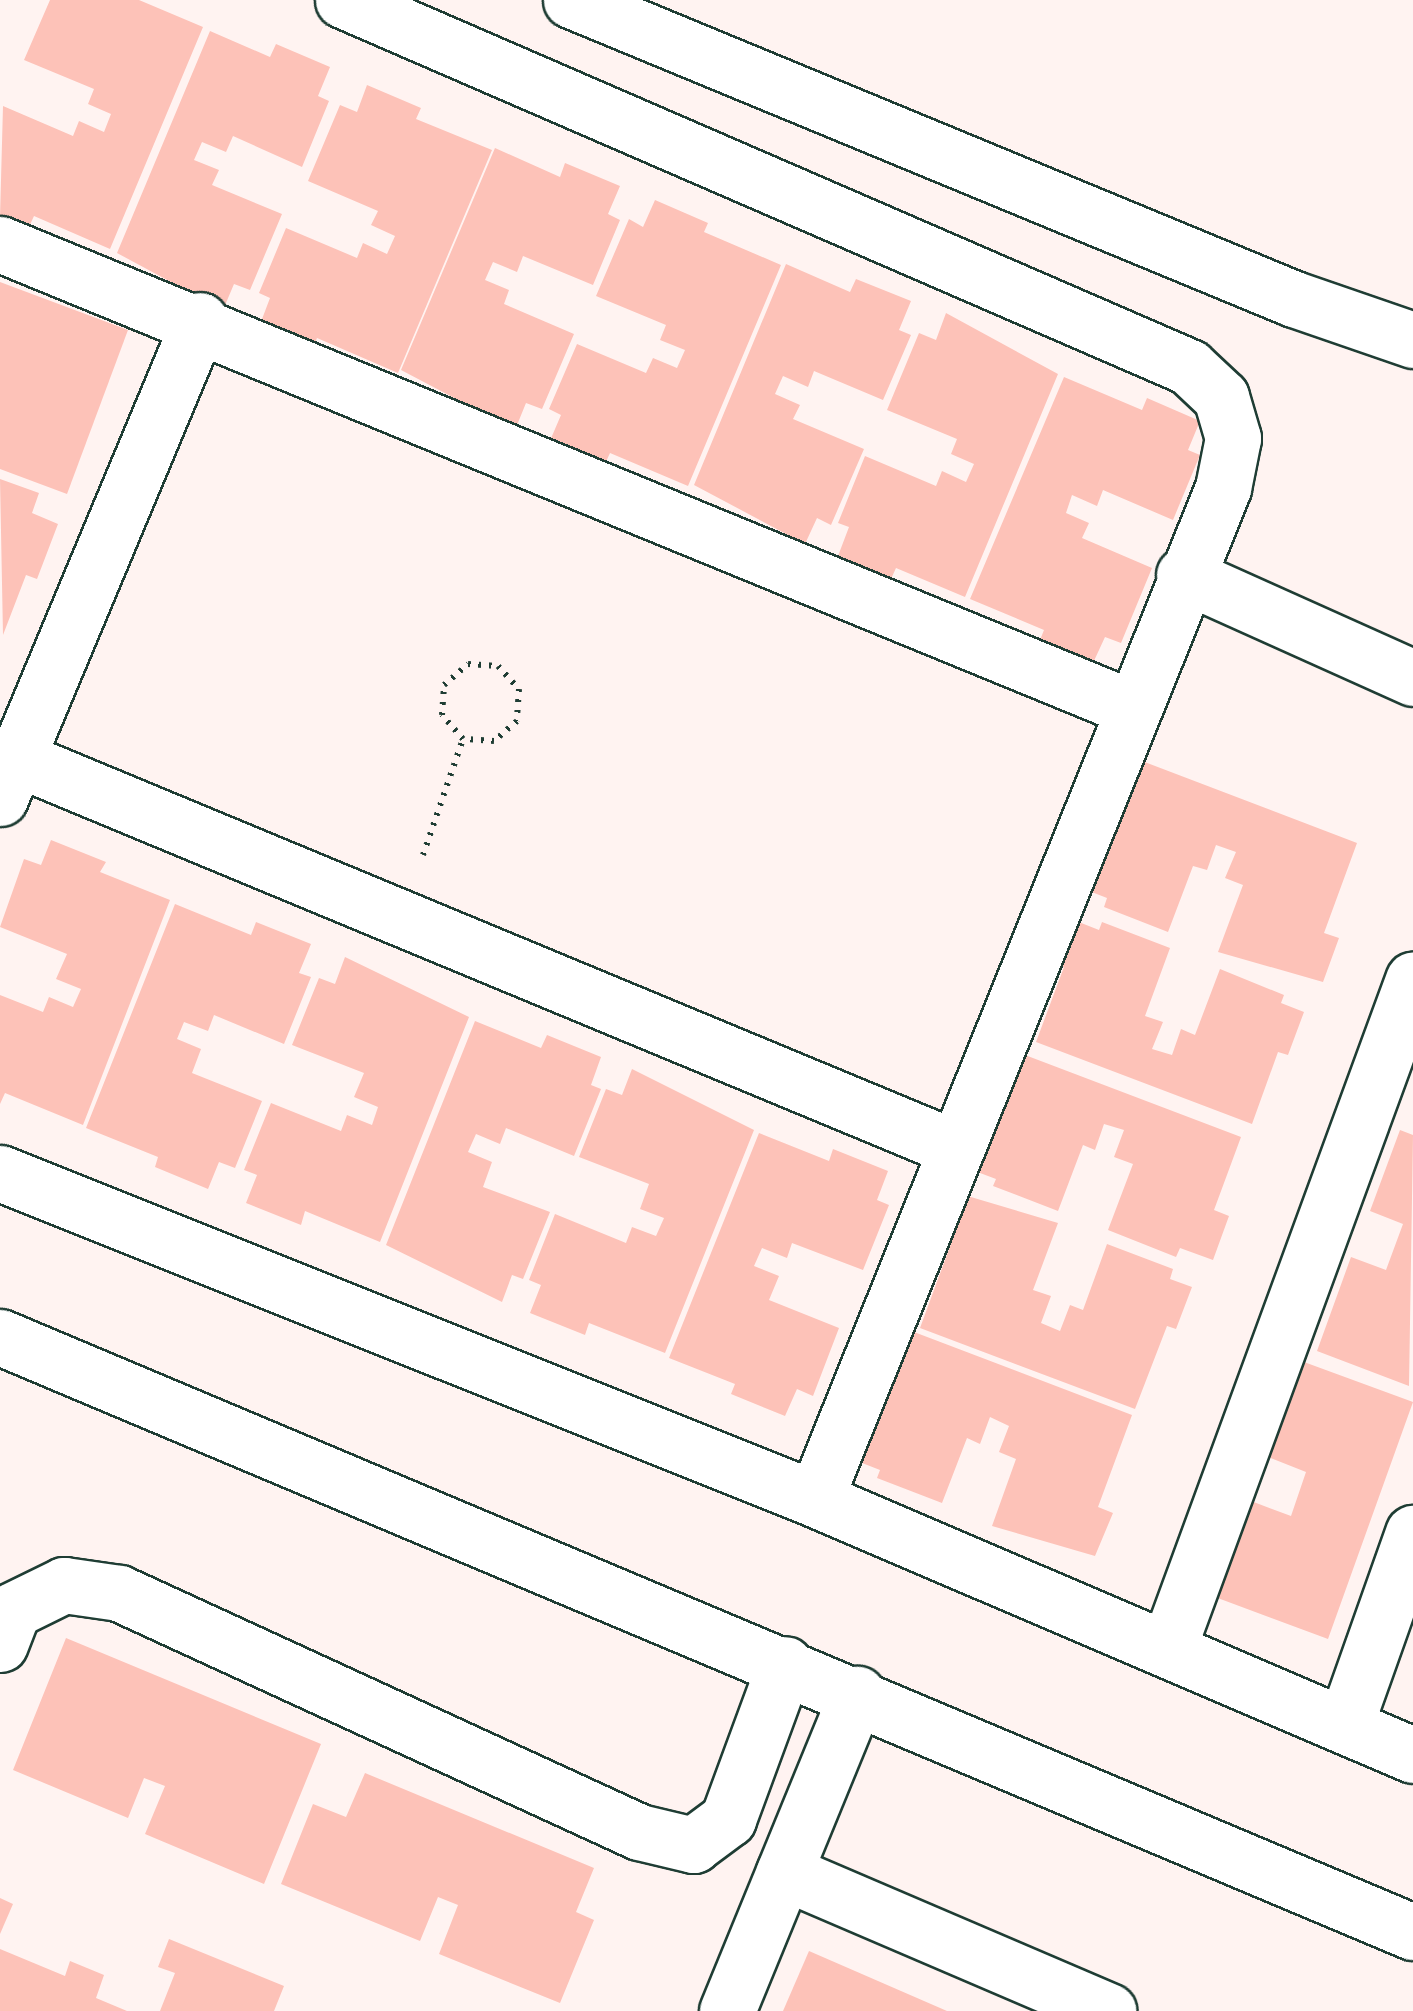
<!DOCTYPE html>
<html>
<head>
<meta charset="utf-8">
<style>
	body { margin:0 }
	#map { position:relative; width:1413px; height:2011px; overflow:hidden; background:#fff3f1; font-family:Delius,sans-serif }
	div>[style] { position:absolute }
	.building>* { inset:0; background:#fdc2b8 }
	.path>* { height:6px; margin-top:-3px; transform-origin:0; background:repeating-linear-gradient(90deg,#1f3d34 0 2.5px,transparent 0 10.5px) }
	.roads { filter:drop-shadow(2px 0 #1f3d34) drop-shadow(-2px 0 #1f3d34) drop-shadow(0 2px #1f3d34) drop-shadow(0 -2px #1f3d34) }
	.minor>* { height:55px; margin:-27.5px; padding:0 27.5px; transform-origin:27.5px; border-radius:27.5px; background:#fff }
	.tertiary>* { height:55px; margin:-27.5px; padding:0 27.5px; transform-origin:27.5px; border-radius:27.5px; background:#fff }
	span { translate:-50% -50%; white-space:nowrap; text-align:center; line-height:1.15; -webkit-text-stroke:9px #fff; paint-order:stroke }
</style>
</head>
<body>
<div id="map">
	<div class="building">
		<i style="clip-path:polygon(50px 0,139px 0,203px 27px,110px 249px,34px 216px,28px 229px,0 217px,3px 106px,73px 136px,79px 121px,104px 132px,111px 114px,88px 104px,94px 89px,24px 60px)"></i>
		<i style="clip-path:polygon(210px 31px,270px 57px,276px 44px,330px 67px,318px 96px,329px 101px,302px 167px,233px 136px,226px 152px,202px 142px,194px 160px,219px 170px,212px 185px,282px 214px,250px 290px,234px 284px,223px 310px,117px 253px)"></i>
		<i style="clip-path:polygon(367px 85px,421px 108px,416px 119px,492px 150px,398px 373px,317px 338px,312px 350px,259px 327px,270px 298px,259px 293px,286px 228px,357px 258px,363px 243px,387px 254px,395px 236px,371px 225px,378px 211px,308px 181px,340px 105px,357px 112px)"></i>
		<i style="clip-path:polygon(495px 148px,560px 177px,565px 163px,620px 186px,608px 214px,620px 220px,593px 285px,523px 256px,517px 272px,493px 262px,485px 280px,509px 290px,504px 304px,574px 334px,542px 409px,526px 403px,515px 430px,401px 370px)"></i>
		<i style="clip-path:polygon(655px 200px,708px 223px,704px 232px,781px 265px,688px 486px,610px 453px,604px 466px,549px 443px,561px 415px,549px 409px,577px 344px,646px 373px,653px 358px,677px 368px,685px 350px,660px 340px,666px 325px,596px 296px,629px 219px,643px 227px)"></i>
		<i style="clip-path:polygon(786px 264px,850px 292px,856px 279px,911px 301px,899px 330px,911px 335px,883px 400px,814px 371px,808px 387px,783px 376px,775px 394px,800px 405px,793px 419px,864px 449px,831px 525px,817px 518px,805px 544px,694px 485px)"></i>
		<i style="clip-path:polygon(0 282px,128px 330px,67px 494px,0 469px)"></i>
		<i style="clip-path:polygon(946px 313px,1058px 374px,965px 597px,896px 568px,891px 579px,838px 556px,849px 527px,838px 523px,865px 456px,936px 486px,942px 471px,966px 482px,974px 464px,951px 454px,957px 439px,887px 410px,919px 333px,936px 340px)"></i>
		<i style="clip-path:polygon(1064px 377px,1142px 410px,1147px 398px,1200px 421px,1188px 450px,1200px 455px,1173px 520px,1103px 490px,1097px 506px,1072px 495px,1066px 513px,1089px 523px,1082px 538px,1152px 568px,1121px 643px,1105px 637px,1093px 663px,1040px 640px,1044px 630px,970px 599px)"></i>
		<i style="clip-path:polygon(0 479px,39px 493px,32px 513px,58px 524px,37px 579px,26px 575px,3px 635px)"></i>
		<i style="clip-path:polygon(1142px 761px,1357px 843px,1324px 933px,1339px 938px,1323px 982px,1218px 952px,1243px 885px,1225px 878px,1236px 852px,1216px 845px,1207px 870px,1193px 866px,1168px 932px,1104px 907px,1107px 898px,1084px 889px,1100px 846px,1109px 850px)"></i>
		<i style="clip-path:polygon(51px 840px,106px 862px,100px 872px,170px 900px,83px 1125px,5px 1093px,0 1104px,0 995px,43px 1012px,49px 997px,73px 1007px,81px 989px,56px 979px,67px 954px,0 927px,24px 859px,41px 865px)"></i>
		<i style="clip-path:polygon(175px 904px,251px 935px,256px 922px,311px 944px,299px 973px,311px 977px,284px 1044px,214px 1015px,208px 1031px,184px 1022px,177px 1039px,201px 1049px,192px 1073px,262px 1101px,235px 1168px,219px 1162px,208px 1189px,155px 1167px,158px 1157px,86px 1128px)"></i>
		<i style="clip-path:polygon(1066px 917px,1099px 930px,1102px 922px,1170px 948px,1145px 1016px,1163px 1022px,1152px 1049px,1172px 1055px,1181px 1029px,1195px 1035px,1220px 969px,1284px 995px,1281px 1003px,1304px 1012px,1288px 1055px,1278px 1052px,1252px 1124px,1036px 1042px,1064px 967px,1049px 961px)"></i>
		<i style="clip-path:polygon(345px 957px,469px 1017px,380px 1242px,305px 1211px,301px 1225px,246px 1203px,257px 1175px,244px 1170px,271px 1103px,341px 1131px,347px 1115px,372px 1125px,378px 1107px,354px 1097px,364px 1073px,292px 1045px,319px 978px,335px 984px)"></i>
		<i style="clip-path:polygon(475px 1021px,541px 1048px,547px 1035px,601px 1057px,591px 1085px,601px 1089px,574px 1156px,506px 1128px,500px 1144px,476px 1134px,468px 1152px,492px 1162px,483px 1187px,550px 1212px,523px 1279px,512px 1275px,502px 1302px,386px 1245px)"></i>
		<i style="clip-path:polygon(1025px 1055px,1241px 1137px,1214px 1210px,1229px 1216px,1213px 1260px,1180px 1248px,1176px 1257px,1108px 1230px,1133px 1164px,1114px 1157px,1124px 1130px,1104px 1124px,1095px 1150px,1083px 1145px,1058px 1211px,993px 1186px,996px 1179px,972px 1170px)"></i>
		<i style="clip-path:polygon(632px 1069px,754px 1130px,665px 1353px,589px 1323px,585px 1335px,530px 1313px,541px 1285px,529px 1280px,555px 1214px,626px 1243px,632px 1227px,656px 1236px,664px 1218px,640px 1209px,649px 1184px,579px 1157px,606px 1089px,622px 1095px)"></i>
		<i style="clip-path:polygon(1400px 1130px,1413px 1135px,1409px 1386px,1317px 1351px,1351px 1257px,1386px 1270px,1403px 1224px,1370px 1211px)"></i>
		<i style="clip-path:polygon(759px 1133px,829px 1161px,833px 1149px,888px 1171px,877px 1200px,889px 1205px,863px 1270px,792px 1243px,787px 1258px,762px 1248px,754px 1266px,779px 1276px,769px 1300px,839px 1328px,813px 1396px,797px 1389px,785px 1416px,731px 1394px,735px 1384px,669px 1358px)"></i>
		<i style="clip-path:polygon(954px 1192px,1058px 1223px,1033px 1290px,1051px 1296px,1041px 1323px,1060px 1331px,1070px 1305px,1083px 1310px,1107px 1244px,1173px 1269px,1170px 1279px,1192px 1287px,1176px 1329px,1167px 1326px,1135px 1409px,920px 1328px,952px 1241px,938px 1236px)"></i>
		<i style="clip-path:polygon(914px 1332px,1132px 1415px,1098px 1507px,1113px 1513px,1095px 1556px,992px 1526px,1016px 1459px,999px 1452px,1009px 1426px,990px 1417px,980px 1444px,967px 1438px,942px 1503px,877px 1478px,880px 1470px,857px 1461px)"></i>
		<i style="clip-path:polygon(1304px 1362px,1413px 1402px,1328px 1639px,1215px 1597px,1251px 1501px,1291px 1516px,1306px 1472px,1268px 1457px)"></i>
		<i style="clip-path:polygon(66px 1638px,321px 1744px,264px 1884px,145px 1834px,165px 1786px,144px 1778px,128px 1818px,13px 1770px)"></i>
		<i style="clip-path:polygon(365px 1773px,594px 1868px,576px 1912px,594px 1920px,560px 2003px,439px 1954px,458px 1905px,438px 1897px,420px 1941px,281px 1884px,313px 1804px,346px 1817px)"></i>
		<i style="clip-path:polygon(0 1898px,13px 1904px,0 1934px)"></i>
		<i style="clip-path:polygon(169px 1939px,284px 1986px,274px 2011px,160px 2011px,175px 1973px,158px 1967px)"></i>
		<i style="clip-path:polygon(0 1949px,65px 1976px,70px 1961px,104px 1975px,96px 1998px,127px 2011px,0 2011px)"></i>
		<i style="clip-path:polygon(809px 1951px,947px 2011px,783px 2011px)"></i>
	</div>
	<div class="path">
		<i style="left:423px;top:855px;width:123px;rotate:-71deg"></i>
		<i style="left:463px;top:739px;width:32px;rotate:-131deg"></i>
		<i style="left:442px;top:715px;width:30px;rotate:-86deg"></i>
		<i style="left:444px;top:685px;width:32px;rotate:-41deg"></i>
		<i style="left:468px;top:664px;width:30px;rotate:4deg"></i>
		<i style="left:498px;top:666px;width:31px;rotate:48deg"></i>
		<i style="left:519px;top:689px;width:32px;rotate:94deg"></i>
		<i style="left:517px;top:721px;width:30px;rotate:139deg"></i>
		<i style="left:494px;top:741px;width:31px;rotate:-176deg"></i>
	</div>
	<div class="roads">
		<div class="minor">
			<i style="left:343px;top:0;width:922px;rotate:23.45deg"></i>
			<i style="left:1189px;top:367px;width:44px;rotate:43.2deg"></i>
			<i style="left:1221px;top:397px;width:43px;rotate:73.7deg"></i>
			<i style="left:1233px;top:438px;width:51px;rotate:101.3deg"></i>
			<i style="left:1223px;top:488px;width:1090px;rotate:111.98deg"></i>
			<i style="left:571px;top:0;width:782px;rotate:22.47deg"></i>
			<i style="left:1294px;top:299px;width:126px;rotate:19deg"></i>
			<i style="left:0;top:244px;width:1223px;rotate:22.29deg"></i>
			<i style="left:1184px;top:575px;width:251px;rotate:24.2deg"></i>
			<i style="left:16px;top:758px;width:1017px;rotate:22.55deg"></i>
			<i style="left:0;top:798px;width:518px;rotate:-67.3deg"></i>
			<i style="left:0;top:1173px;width:878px;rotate:21.8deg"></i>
			<i style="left:815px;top:1499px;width:650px;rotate:23.18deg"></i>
			<i style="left:0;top:1644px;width:36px;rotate:-69deg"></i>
			<i style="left:13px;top:1610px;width:57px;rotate:-26.1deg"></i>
			<i style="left:64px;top:1585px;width:56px;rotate:8.3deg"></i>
			<i style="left:119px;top:1593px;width:572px;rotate:24.68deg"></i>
			<i style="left:639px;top:1832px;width:56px;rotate:13.5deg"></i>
			<i style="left:693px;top:1845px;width:44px;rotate:-36.6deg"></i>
			<i style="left:728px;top:1819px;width:165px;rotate:-69.8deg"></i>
			<i style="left:1168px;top:1648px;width:712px;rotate:-69.86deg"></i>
			<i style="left:1345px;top:1725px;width:204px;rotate:-70.5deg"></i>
			<i style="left:784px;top:1872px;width:353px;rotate:23.2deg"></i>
			<i style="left:727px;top:2011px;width:343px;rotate:-67.7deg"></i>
		</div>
		<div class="tertiary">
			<i style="left:0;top:1337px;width:1533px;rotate:22.84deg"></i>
		</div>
	</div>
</div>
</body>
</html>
